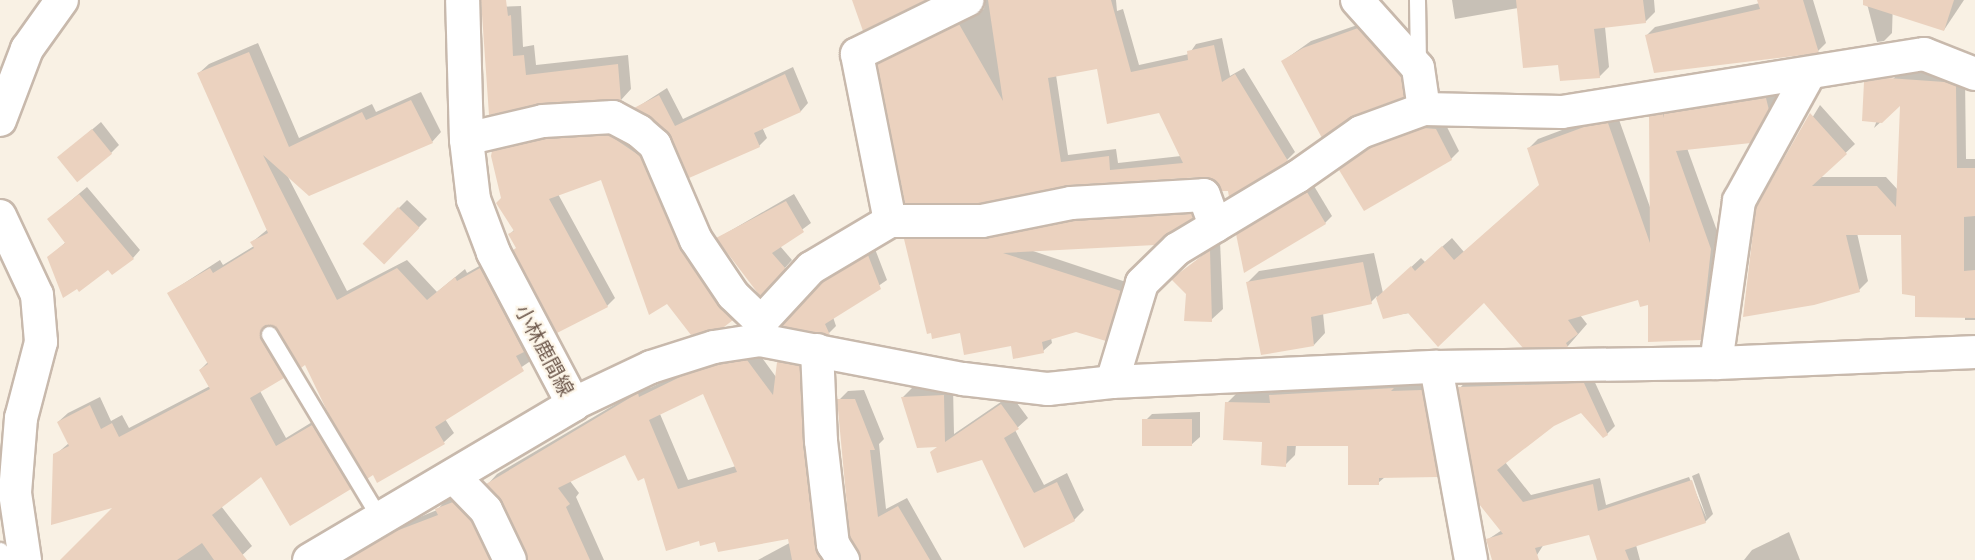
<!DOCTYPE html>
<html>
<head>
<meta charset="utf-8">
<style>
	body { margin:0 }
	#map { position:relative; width:1975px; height:560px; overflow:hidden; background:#f9f1e4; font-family:Manrope,"Noto Sans JP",sans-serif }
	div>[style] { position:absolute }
	.shadow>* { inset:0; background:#0003 }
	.building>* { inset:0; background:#ebd2bf; transform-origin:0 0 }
	.roads { filter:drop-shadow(2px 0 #c8b9ac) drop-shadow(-2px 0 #c8b9ac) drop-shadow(0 2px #c8b9ac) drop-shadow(0 -2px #c8b9ac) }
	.service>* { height:15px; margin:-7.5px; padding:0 7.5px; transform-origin:7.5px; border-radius:7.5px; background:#fff }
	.minor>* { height:32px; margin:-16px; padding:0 16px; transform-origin:16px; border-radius:16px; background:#fff }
	.secondary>* { height:33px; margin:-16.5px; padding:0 16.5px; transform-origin:16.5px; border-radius:16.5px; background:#fff }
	span { translate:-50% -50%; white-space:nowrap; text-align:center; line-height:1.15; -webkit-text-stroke:4.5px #fdf6e9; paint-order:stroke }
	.street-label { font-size:20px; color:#6e594d }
</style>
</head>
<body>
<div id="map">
	<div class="shadow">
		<i style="clip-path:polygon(evenodd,985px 0,1116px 0,1117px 11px,1123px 9px,1139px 65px,1189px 54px,1196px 44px,1222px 38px,1230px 76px,1244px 68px,1295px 152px,1287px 160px,1229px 189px,1203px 176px,1070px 184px,879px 65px,887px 56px,984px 9px,985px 0,1099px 68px,1159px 111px,1181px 156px,1118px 163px,1116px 149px,1068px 155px,1056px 75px,1099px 68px)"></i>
		<i style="clip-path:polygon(1452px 0,1654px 0,1655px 12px,1645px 22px,1605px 27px,1609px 67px,1599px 77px,1560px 64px,1518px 8px,1455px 19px)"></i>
		<i style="clip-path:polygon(1759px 0,1813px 0,1826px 43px,1818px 51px,1647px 35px,1655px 27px,1760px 3px)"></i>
		<i style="clip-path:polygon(1866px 0,1893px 0,1892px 33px,1884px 41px,1877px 42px)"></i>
		<i style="clip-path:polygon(1920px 0,1964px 0,1944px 30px)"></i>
		<i style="clip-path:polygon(521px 6px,523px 47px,534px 45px,536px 65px,628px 55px,631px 89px,621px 100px,542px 102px,490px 113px,493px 7px)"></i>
		<i style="clip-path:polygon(1366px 22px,1408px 68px,1411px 88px,1403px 96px,1283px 61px,1311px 41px)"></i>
		<i style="clip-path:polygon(258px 43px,299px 138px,372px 104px,376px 112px,421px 92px,441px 132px,432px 142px,287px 175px,347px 291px,407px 260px,437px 292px,465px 269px,467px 273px,490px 260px,532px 360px,445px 419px,454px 433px,444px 442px,378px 481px,306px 363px,278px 327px,270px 325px,292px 367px,260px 391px,286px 438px,322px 416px,359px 478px,350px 487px,262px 475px,221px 506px,252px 546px,237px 560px,63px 560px,117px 505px,55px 455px,69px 443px,58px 422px,68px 413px,100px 397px,111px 421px,122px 415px,129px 428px,210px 386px,200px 370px,208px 362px,169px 293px,220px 260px,223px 265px,254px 246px,252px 242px,268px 229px,199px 73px,209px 64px)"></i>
		<i style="clip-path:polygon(793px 67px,808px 103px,801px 111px,762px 127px,767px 138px,759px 146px,668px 131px,636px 108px,667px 88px,683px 119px)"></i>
		<i style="clip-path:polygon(1902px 70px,1965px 77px,1966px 159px,1975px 159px,1975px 320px,1965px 320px,1965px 316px,1916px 294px,1902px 233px,1857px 233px,1868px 281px,1859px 290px,1758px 207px,1820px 105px,1855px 144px,1820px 177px,1886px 177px,1898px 190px,1902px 103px,1874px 128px,1893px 79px)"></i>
		<i style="clip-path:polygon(1775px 89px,1777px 100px,1750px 141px,1687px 148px,1720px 239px,1710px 329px,1700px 338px,1639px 298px,1580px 315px,1587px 324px,1568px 346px,1524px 346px,1484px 301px,1384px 317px,1377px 296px,1371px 302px,1323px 313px,1325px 333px,1314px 345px,1248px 282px,1259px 271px,1374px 253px,1383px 293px,1421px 258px,1425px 262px,1452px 238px,1464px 252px,1541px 184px,1528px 149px,1538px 139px,1594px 118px,1617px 114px,1651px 210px,1650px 117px,1660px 107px)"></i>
		<i style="clip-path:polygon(1433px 121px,1444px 121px,1459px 151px,1451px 159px,1341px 170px,1379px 140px)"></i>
		<i style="clip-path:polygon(101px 122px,119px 145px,111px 153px,68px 150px)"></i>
		<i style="clip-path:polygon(618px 128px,637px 138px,740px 311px,723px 326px,602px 178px,558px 194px,615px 298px,607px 306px,517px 248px,510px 234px,515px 229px,503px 199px,494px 152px,502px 144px,555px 131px)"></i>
		<i style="clip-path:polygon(1314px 186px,1332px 216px,1325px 223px,1238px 235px)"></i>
		<i style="clip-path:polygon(87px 187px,140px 250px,133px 258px,109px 267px,49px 257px,66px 242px,49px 219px)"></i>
		<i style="clip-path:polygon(794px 194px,811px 223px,780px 246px,792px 260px,768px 287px,718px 238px)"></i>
		<i style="clip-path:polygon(407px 200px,427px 219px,385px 262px,399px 208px)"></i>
		<i style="clip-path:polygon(1201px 208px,1192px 217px,1030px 250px,1129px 283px,1114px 331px,1105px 340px,1076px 330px,1051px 338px,1052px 343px,1043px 351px,962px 332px,906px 239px,915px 231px,1083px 213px)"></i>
		<i style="clip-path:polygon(1220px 241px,1223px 309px,1211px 320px,1174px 279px)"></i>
		<i style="clip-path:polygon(875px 249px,887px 280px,833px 317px,836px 326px,829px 333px,785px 325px,831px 275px)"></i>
		<i style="clip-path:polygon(evenodd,757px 351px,776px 377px,778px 362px,788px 352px,809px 356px,821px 501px,810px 512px,700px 539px,626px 454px,570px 481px,579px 493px,576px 497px,604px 560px,529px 560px,503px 501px,488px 484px,497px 474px,648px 385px,650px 388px,694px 367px,757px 351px,704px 392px,736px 466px,688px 480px,660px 414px,704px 392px)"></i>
		<i style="clip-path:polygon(1592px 376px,1615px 426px,1607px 434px,1581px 411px,1553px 425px,1505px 462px,1531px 495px,1600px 478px,1606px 505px,1689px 477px,1707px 519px,1692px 476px,1699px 473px,1713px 514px,1705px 522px,1636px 545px,1640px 560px,1598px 560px,1590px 534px,1544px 544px,1537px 555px,1524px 560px,1494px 560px,1487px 540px,1502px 530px,1460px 388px,1467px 380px)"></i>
		<i style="clip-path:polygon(1431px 380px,1447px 466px,1437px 476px,1385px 477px,1378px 483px,1349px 444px,1296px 445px,1295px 455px,1285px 465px,1227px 403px,1237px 393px,1272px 393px,1280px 385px)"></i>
		<i style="clip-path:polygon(953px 386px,954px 434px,1011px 395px,1028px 418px,1015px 430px,1044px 485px,1067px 473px,1084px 510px,1074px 520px,982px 458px,938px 446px,903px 397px,912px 388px)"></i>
		<i style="clip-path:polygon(864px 390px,884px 439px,879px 444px,886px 509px,907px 498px,942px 560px,862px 560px,839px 400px,848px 391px)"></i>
		<i style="clip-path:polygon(1200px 412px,1200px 437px,1191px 445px,1144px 422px,1152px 414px)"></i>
		<i style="clip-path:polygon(463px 493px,507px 560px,338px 560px,403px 524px,437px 510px,447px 499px)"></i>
		<i style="clip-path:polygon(823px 525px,838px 560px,758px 560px)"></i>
		<i style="clip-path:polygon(1789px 532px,1800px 560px,1744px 560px,1752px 550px)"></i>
	</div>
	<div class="building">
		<i style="clip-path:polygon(481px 0,506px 0,508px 16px,511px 15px,513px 56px,524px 55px,526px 75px,618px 64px,621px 101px,542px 103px,489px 115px)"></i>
		<i style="clip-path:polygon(852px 0,926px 0,863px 31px)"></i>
		<i style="clip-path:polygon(evenodd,988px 0,1111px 0,1131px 72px,1188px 60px,1187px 51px,1214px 45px,1222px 82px,1235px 74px,1288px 161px,1229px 197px,1228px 191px,1222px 191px,1214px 180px,1203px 177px,1070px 185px,980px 203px,905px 203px,877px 64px,959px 24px,1003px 101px,988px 0,1097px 69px,1107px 124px,1159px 113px,1183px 163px,1110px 170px,1109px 156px,1061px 162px,1048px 78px,1097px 69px)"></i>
		<i style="clip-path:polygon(1516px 0,1643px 0,1646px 23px,1594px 29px,1600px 78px,1560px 81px,1558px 65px,1523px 68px)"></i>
		<i style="clip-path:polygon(1757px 0,1803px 0,1819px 53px,1654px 73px,1645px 35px,1760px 9px)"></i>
		<i style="clip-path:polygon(1863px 0,1954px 0,1944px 31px,1863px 5px)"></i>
		<i style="clip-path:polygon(1358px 28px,1401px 76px,1404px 97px,1355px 115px,1322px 138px,1281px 61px,1303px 48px)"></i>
		<i style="clip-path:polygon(249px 52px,289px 147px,362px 112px,366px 120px,411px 100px,433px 143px,309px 196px,263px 155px,337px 300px,397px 268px,427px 300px,455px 277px,457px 281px,480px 268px,524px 352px,516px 356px,524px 371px,435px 427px,445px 444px,377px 483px,373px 475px,367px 479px,329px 415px,305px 365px,301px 368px,277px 329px,265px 325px,260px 338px,284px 378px,250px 398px,276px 446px,312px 425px,351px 489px,290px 526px,261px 477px,212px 515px,247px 560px,214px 560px,202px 543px,177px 560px,60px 560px,112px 508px,51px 525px,53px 454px,69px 446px,57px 422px,90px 405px,101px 429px,112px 423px,119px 437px,210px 389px,199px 370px,208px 364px,167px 293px,210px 268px,213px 273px,254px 248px,250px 242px,268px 233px,197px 73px)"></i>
		<i style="clip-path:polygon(785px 74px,801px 112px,754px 133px,760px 147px,689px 178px,667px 132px,634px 108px,659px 95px,675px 126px)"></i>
		<i style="clip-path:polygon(1888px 78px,1945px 82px,1956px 86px,1957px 168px,1975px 168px,1975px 216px,1964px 217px,1964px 271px,1975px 270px,1975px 318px,1915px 317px,1915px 296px,1902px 294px,1901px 235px,1846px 235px,1860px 292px,1814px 305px,1743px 317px,1756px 207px,1810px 113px,1847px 154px,1812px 186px,1877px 186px,1896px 207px,1900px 106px,1882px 123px,1862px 121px,1864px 82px)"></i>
		<i style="clip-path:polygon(1766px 98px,1769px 110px,1751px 143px,1676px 151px,1711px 249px,1701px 340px,1648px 342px,1648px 305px,1640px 307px,1638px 300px,1568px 320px,1578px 334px,1566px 343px,1568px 347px,1523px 348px,1484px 303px,1438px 347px,1408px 313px,1383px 319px,1376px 298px,1411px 266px,1415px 271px,1442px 246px,1454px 260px,1539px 185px,1527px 148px,1584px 127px,1608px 123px,1650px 243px,1649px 116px,1663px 114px,1664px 118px,1664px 114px)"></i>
		<i style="clip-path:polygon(1424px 128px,1436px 129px,1452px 160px,1364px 211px,1339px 170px,1369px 148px)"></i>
		<i style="left:92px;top:129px;width:32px;height:45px;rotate:51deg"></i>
		<i style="clip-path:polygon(609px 135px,640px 156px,681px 250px,718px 305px,733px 320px,724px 327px,691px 335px,667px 304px,649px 315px,601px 180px,549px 199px,608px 307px,557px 333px,513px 250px,516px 248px,508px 234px,514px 231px,496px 203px,501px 198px,491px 156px,492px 151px,546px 139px)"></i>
		<i style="clip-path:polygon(1307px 192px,1326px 224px,1244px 273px,1236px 234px)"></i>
		<i style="clip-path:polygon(79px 194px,134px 259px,112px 275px,108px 270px,79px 292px,77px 289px,63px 298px,47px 257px,65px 243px,47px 219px)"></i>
		<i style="clip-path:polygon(786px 201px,804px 232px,772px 253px,786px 269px,760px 296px,716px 238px)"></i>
		<i style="left:398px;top:207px;width:30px;height:51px;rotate:44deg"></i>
		<i style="clip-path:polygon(1192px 214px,1193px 218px,1155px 245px,1003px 253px,1121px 291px,1106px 341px,1076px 332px,1042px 342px,1044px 353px,1013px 359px,1011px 346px,964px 355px,960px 333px,932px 339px,931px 333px,927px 334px,904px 239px,982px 239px,1073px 221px)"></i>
		<i style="clip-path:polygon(1210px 250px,1212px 322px,1184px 321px,1186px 294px,1171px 279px)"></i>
		<i style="clip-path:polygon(868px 255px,881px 289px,825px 324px,830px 335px,782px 326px,822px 282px)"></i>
		<i style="clip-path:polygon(1363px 262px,1372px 304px,1311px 317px,1314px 346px,1261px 355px,1246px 282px)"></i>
		<i style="clip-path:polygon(evenodd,747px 360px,773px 395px,777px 362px,800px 366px,803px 443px,815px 546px,822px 560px,792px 560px,788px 539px,718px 552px,715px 542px,700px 546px,699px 541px,666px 551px,644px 478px,638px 481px,625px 455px,558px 488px,570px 504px,566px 507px,590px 560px,528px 560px,502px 502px,486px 484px,638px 393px,639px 397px,682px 376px,718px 365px,747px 360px,703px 394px,737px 472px,678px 489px,649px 420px,703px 394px)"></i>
		<i style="clip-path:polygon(1584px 383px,1608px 435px,1603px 438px,1581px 413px,1554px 426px,1497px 470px,1523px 502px,1593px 484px,1598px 511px,1692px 480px,1706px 523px,1625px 550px,1629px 560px,1597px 560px,1589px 535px,1535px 548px,1539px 560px,1492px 560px,1486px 539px,1503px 534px,1479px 504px,1458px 387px)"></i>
		<i style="clip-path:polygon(1394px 388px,1391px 391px,1422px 390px,1438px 477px,1379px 478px,1379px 485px,1348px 485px,1348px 446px,1287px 446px,1286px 467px,1261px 465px,1262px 442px,1223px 440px,1225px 402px,1270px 403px,1269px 395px)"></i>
		<i style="clip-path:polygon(944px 395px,945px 442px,1001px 404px,1019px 429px,1004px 438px,1034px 493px,1057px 482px,1075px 521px,1024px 548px,982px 460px,937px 473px,930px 452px,937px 447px,917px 448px,901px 397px)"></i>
		<i style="clip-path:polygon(837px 399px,855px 399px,875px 450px,870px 450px,878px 517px,898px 506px,930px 560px,861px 560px,850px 538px)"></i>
		<i style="left:1192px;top:419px;width:27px;height:50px;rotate:90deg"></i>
		<i style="clip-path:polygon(453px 502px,471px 520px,490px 560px,346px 560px,391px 533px,438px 515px,435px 509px)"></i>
	</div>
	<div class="roads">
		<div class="service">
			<i style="left:1417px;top:0;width:65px;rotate:89.1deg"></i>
			<i style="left:269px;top:334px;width:214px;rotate:59deg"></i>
			<i style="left:0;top:550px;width:12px;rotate:55deg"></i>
		</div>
		<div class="minor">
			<i style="left:1357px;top:0;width:91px;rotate:48.1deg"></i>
			<i style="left:1418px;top:68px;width:41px;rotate:81.7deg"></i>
			<i style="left:0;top:120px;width:76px;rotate:-69.2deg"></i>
			<i style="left:27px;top:49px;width:60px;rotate:-54.5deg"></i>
			<i style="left:466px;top:139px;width:79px;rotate:-13.2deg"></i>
			<i style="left:543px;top:121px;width:70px;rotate:-3.3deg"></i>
			<i style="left:613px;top:117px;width:30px;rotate:28deg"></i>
			<i style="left:639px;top:131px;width:21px;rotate:41deg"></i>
			<i style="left:655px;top:145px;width:103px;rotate:66.7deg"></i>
			<i style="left:696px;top:240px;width:66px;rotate:56.1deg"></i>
			<i style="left:733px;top:295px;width:39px;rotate:44deg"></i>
			<i style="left:0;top:216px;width:87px;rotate:64.9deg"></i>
			<i style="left:37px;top:295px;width:47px;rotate:85.1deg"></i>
			<i style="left:41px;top:342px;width:79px;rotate:104.7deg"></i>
			<i style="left:21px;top:418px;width:75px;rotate:94.6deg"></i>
			<i style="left:15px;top:493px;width:68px;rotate:81.5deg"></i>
			<i style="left:890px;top:221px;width:170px;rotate:-101.2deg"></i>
			<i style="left:857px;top:54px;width:123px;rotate:-26.1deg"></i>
			<i style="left:760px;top:340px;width:18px;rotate:-87deg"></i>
			<i style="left:761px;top:322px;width:74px;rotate:-47.2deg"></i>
			<i style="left:811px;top:268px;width:92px;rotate:-30.7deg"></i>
			<i style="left:890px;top:221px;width:92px"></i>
			<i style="left:982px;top:221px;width:91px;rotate:-11.4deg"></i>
			<i style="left:1071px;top:203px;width:133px;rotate:-3.4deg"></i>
			<i style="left:1204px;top:195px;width:33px;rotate:70deg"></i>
			<i style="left:817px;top:350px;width:91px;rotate:87.5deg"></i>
			<i style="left:821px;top:441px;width:104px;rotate:83.4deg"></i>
			<i style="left:833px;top:544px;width:19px;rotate:58deg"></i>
			<i style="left:1716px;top:363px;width:164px;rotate:-81.9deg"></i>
			<i style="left:1739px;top:201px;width:143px;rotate:-61.1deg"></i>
			<i style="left:1436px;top:367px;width:196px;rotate:79.7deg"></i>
			<i style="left:1112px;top:382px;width:103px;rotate:-73.1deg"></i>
			<i style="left:1142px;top:283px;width:49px;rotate:-44.2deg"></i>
			<i style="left:1177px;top:249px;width:140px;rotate:-31deg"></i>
			<i style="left:1297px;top:177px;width:78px;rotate:-35.1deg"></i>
			<i style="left:1361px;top:132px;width:67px;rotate:-20.1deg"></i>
			<i style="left:1424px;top:109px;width:138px;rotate:1.2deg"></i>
			<i style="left:1562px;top:112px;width:367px;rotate:-9.1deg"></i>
			<i style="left:1924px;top:54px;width:55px;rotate:21.4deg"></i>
			<i style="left:573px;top:404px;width:86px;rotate:-25.4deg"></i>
			<i style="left:651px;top:367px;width:66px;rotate:-17.6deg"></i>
			<i style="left:714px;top:347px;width:47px;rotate:-8.7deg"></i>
			<i style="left:760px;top:340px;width:207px;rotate:10.9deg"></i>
			<i style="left:963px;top:379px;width:86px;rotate:6.7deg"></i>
			<i style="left:1048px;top:389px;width:64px;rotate:-6.2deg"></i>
			<i style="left:1112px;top:382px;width:324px;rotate:-2.7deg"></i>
			<i style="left:1436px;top:367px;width:280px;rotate:-0.8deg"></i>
			<i style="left:1716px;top:363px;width:259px;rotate:-2.4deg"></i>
			<i style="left:453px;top:476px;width:47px;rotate:45.9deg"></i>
			<i style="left:486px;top:510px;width:55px;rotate:64.4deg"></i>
		</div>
		<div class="secondary">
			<i style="left:309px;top:560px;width:307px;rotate:-30.6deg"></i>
			<i style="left:573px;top:404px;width:172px;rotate:-117.8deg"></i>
			<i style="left:493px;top:252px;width:57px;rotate:-110.7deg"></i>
			<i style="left:473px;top:199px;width:60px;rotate:-96.7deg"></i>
			<i style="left:466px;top:139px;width:139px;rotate:-91.6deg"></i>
		</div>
	</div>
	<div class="street-label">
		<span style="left:545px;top:350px;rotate:62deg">小林鹿間線</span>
	</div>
</div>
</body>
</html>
